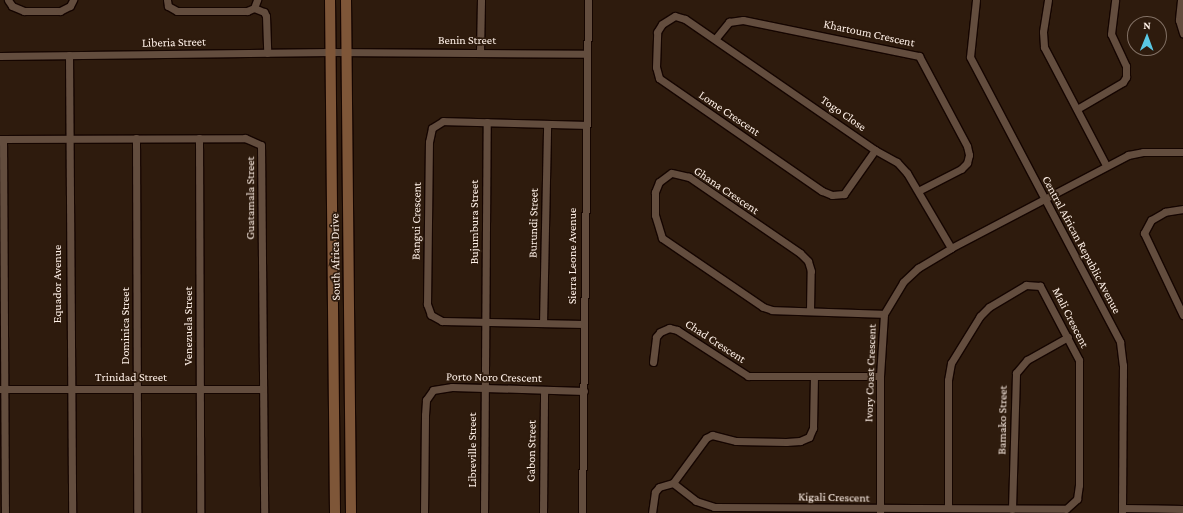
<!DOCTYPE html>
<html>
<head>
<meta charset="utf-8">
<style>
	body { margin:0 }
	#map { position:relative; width:1183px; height:513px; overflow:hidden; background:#2e1b0d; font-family:"Crimson Pro",serif }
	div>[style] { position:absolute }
	.roads { filter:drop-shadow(1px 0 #150500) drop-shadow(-1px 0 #150500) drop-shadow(0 1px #150500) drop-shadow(0 -1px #150500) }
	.street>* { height:7px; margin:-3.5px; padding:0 3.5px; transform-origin:3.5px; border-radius:3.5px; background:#634d3e }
	.secondary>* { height:10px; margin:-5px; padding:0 5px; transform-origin:5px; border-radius:5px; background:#7e5638 }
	span { translate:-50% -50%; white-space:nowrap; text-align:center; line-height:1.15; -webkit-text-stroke:3.5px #2e1b0d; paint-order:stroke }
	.street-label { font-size:12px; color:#fff1e8 }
	.north { position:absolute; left:1127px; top:16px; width:40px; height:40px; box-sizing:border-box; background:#2e1b0d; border:1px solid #827165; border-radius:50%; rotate:1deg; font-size:11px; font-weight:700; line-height:16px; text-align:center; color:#fff1e8 }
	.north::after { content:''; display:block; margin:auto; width:14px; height:18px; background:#59c8e4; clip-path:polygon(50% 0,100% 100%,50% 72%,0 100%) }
</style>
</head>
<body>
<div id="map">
	<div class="roads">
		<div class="street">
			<i style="left:8px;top:0;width:7px;rotate:56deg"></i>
			<i style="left:12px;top:6px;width:13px;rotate:23deg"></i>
			<i style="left:24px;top:11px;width:36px"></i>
			<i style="left:60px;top:11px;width:11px;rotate:-27deg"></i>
			<i style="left:70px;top:6px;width:7px;rotate:-63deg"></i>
			<i style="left:167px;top:0;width:6px;rotate:81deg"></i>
			<i style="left:168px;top:6px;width:10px;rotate:29deg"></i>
			<i style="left:177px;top:11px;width:70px"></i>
			<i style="left:247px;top:11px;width:8px;rotate:-23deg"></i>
			<i style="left:254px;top:8px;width:9px;rotate:-69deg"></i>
			<i style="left:976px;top:0;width:57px;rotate:96deg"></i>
			<i style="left:970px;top:57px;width:322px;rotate:62.2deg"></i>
			<i style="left:1120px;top:342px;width:23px;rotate:83deg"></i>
			<i style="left:1123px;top:365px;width:148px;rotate:90.4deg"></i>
			<i style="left:1048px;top:0;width:32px;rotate:99deg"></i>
			<i style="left:1043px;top:32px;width:15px;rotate:86deg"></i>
			<i style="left:1044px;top:47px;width:133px;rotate:62.3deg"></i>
			<i style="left:1181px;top:0;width:20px;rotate:96deg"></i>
			<i style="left:1179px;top:20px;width:14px;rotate:73deg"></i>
			<i style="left:254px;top:8px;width:11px;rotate:22deg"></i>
			<i style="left:264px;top:12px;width:4px;rotate:63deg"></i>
			<i style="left:266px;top:16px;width:37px;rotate:88deg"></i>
			<i style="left:716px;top:38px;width:21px;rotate:-51deg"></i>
			<i style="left:729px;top:22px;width:14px;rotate:-8deg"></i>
			<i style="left:743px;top:20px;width:180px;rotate:11.6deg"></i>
			<i style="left:919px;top:56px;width:102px;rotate:61.9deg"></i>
			<i style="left:967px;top:146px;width:9px;rotate:77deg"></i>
			<i style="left:969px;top:155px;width:8px;rotate:104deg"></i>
			<i style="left:967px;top:163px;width:8px;rotate:135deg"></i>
			<i style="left:961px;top:169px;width:48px;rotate:152.9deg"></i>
			<i style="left:480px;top:52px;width:52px;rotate:-88.9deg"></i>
			<i style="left:69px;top:55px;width:458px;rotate:89.6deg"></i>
			<i style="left:0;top:56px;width:331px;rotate:-0.7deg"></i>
			<i style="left:331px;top:52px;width:256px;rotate:0.4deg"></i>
			<i style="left:1077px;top:109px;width:53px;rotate:-30.4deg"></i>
			<i style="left:1123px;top:82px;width:6px;rotate:-59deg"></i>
			<i style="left:1126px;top:77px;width:11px;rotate:-90deg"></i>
			<i style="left:1126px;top:66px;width:35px;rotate:-115deg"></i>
			<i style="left:1111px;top:34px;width:34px;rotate:-83deg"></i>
			<i style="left:136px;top:138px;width:375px;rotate:89.8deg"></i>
			<i style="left:199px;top:138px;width:375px;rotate:89.8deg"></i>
			<i style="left:0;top:139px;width:245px;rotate:-0.2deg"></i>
			<i style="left:245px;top:138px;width:17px;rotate:24deg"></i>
			<i style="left:261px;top:145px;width:368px;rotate:89.5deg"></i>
			<i style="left:3px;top:139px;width:374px;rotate:89.7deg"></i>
			<i style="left:875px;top:150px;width:54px;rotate:125.2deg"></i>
			<i style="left:844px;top:194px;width:12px;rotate:175deg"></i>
			<i style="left:832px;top:195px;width:11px;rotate:-158deg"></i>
			<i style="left:822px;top:191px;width:198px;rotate:-145.3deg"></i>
			<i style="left:659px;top:78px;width:11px;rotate:-105deg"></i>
			<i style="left:656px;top:67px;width:35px;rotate:-88deg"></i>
			<i style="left:657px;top:32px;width:9px;rotate:-58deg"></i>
			<i style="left:662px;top:24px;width:15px;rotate:-32deg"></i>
			<i style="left:675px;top:16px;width:10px;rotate:17deg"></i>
			<i style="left:685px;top:19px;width:231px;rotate:34.6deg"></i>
			<i style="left:875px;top:150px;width:25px;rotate:29deg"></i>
			<i style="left:897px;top:162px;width:15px;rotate:48deg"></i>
			<i style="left:907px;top:173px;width:87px;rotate:59.6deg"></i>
			<i style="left:1183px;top:209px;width:18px;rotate:171deg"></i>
			<i style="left:1165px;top:212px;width:16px;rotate:150deg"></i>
			<i style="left:1151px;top:220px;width:15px;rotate:118deg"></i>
			<i style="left:1144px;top:233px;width:91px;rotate:64.6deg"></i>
			<i style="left:810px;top:310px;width:39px;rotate:-89deg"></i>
			<i style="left:811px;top:271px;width:10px;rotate:-107deg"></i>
			<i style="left:808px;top:261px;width:11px;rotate:-135deg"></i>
			<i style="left:800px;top:253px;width:135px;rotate:-145.6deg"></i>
			<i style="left:689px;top:177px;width:18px;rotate:-167deg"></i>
			<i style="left:671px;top:173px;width:15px;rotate:143deg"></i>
			<i style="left:659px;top:182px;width:11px;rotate:112deg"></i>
			<i style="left:655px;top:192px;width:23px;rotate:90deg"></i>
			<i style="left:655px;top:215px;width:24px;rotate:73deg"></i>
			<i style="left:662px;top:238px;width:122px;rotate:34.3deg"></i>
			<i style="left:763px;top:307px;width:9px;rotate:18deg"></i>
			<i style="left:772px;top:310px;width:112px;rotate:2deg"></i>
			<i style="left:543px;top:323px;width:199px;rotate:-88.8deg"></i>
			<i style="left:584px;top:324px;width:142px;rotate:-178.8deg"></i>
			<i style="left:442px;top:321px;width:13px;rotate:-151deg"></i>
			<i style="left:431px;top:315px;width:12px;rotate:-110deg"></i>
			<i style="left:427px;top:304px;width:162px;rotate:-89.3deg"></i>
			<i style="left:429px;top:142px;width:14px;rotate:-78deg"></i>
			<i style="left:432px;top:128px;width:13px;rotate:-32deg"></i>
			<i style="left:443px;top:121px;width:142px;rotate:1.6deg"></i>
			<i style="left:653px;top:362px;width:25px;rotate:-83deg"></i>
			<i style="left:656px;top:337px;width:6px;rotate:-51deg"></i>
			<i style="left:660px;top:332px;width:10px;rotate:-24deg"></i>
			<i style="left:669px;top:328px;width:8px;rotate:14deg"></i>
			<i style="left:677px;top:330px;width:85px;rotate:32.9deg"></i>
			<i style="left:748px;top:376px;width:132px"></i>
			<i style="left:0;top:389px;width:262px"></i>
			<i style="left:673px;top:483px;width:29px;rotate:38deg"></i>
			<i style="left:696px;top:501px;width:19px;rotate:18deg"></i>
			<i style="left:714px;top:507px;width:352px;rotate:0.3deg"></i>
			<i style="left:1066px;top:509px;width:15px;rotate:-42deg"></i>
			<i style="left:1077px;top:499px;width:14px;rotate:-82deg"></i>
			<i style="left:1079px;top:485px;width:125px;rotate:-90deg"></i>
			<i style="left:1079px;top:360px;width:84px;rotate:-117.8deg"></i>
			<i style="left:1040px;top:286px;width:14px;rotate:-176deg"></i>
			<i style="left:1026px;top:285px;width:43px;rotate:149.3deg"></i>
			<i style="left:989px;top:307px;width:13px;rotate:135deg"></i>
			<i style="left:980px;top:316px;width:55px;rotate:121.7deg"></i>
			<i style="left:951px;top:363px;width:17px;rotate:100deg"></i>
			<i style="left:948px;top:380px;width:128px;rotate:90deg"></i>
			<i style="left:1122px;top:508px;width:61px;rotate:0.9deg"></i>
			<i style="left:1012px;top:509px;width:136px;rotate:-88.3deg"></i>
			<i style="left:1016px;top:373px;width:17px;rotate:-50deg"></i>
			<i style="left:1027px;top:360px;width:47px;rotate:-29.3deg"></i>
			<i style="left:424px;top:513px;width:98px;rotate:-89.4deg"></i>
			<i style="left:425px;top:415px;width:15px;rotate:-86deg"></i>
			<i style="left:426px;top:400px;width:12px;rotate:-55deg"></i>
			<i style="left:433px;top:390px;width:19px;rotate:-9deg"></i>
			<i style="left:452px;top:387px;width:132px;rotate:1.7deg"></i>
			<i style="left:484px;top:513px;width:391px;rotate:-89.6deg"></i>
			<i style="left:543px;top:513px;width:123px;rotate:-89.5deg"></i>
			<i style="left:582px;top:513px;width:513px;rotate:-89.33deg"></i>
			<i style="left:652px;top:513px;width:21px;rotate:-82deg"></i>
			<i style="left:655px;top:492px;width:6px;rotate:-51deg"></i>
			<i style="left:659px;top:487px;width:15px;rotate:-16deg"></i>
			<i style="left:673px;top:483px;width:56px;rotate:-53.7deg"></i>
			<i style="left:706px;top:438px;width:7px;rotate:-27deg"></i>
			<i style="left:712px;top:435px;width:25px;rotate:14deg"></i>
			<i style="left:736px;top:441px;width:50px;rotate:1.1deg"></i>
			<i style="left:786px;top:442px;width:14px;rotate:-4deg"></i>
			<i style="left:800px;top:441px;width:10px;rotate:-24deg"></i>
			<i style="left:809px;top:437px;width:10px;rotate:-66deg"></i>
			<i style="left:813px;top:428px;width:50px;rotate:-88.9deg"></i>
			<i style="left:880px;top:513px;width:137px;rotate:-90deg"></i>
			<i style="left:880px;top:376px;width:62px;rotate:-86.3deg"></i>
			<i style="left:884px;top:314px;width:37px;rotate:-59deg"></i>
			<i style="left:903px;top:282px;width:21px;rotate:-43deg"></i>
			<i style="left:918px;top:268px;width:39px;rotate:-31deg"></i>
			<i style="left:951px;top:248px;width:200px;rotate:-27.7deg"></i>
			<i style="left:1128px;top:155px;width:15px;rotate:-11deg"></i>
			<i style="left:1143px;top:152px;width:40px"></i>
		</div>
		<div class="secondary">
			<i style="left:330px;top:0;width:513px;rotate:89.44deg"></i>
			<i style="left:346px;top:0;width:513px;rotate:89.44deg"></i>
		</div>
	</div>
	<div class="street-label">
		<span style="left:869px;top:34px;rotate:12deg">Khartoum Crescent</span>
		<span style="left:467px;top:41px">Benin Street</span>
		<span style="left:174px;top:43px;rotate:-1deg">Liberia Street</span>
		<span style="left:729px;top:114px;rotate:34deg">Lome Crescent</span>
		<span style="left:843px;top:114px;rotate:35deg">Togo Close</span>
		<span style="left:726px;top:191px;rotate:34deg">Ghana Crescent</span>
		<span style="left:251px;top:198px;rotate:-90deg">Guatamala Street</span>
		<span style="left:417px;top:221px;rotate:-89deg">Bangui Crescent</span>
		<span style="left:475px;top:222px;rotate:-90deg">Bujumbura Street</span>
		<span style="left:534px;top:223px;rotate:-89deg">Burundi Street</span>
		<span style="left:1081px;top:245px;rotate:62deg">Central African Republic Avenue</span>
		<span style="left:573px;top:256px;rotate:-90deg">Sierra Leone Avenue</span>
		<span style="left:336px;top:257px;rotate:-91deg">South Africa Drive</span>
		<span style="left:58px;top:284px;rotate:-90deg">Equador Avenue</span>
		<span style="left:1070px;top:318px;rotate:63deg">Mali Crescent</span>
		<span style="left:126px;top:326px;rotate:-90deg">Dominica Street</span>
		<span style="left:189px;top:326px;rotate:-90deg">Venezuela Street</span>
		<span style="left:715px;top:342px;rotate:33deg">Chad Crescent</span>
		<span style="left:871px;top:373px;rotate:-88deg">Ivory Coast Crescent</span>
		<span style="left:131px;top:378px">Trinidad Street</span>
		<span style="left:494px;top:378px;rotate:1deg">Porto Noro Crescent</span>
		<span style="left:1003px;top:420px;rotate:-89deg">Bamako Street</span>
		<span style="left:473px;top:450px;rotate:-90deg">Libreville Street</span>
		<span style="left:532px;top:451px;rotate:-89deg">Gabon Street</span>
		<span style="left:834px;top:498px;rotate:1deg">Kigali Crescent</span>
	</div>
	<div class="north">N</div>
</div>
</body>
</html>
